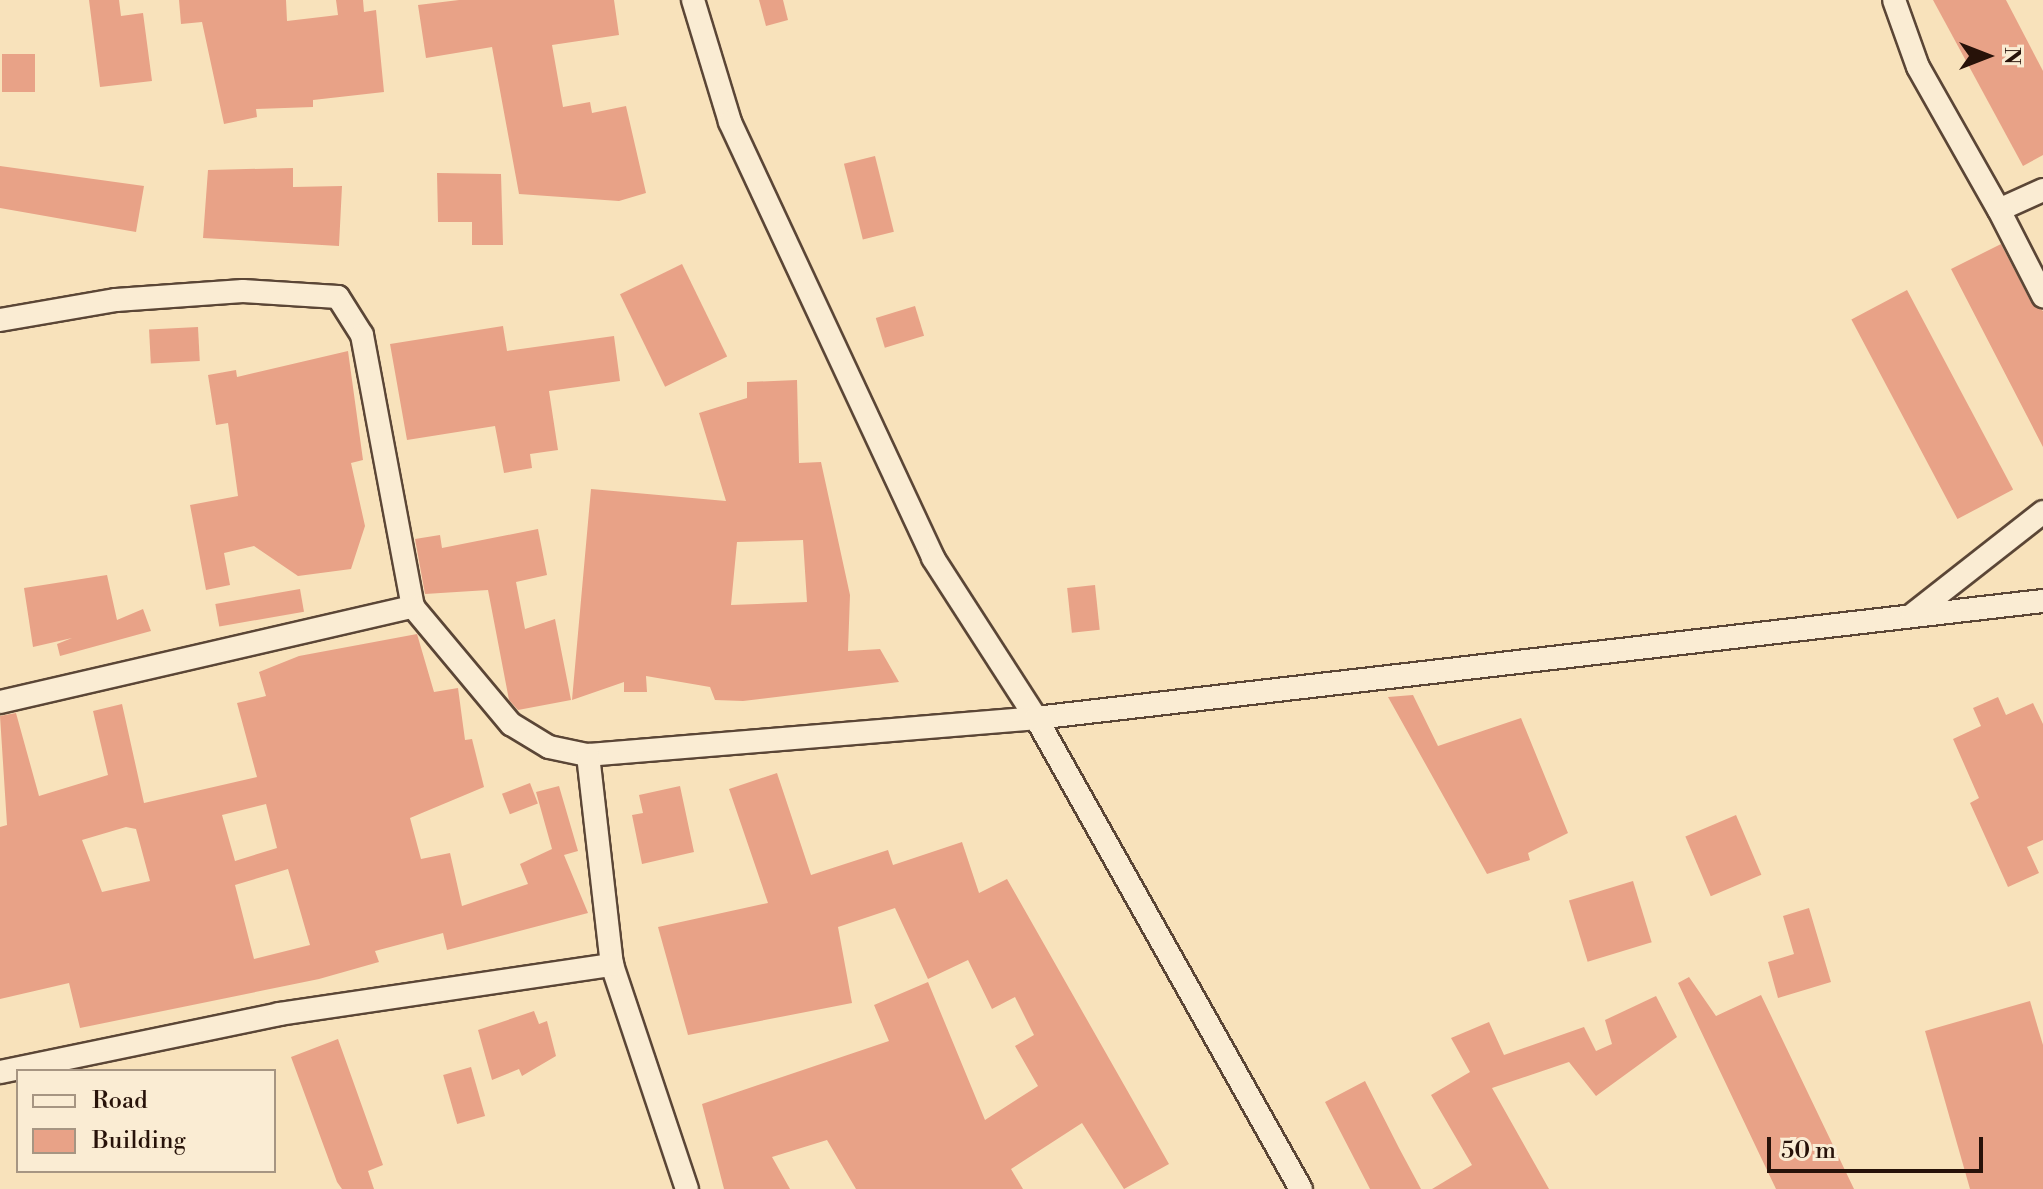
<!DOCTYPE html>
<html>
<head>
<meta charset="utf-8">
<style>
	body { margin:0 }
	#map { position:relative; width:2043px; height:1189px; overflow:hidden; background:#f8e2bb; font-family:"Libre Bodoni",serif }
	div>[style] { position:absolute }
	.building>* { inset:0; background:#e8a287; transform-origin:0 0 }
	.roads { filter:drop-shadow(2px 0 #5b4636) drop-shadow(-2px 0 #5b4636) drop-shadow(0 2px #5b4636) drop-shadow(0 -2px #5b4636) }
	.street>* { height:22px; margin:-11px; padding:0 11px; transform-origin:11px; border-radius:11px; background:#faecd3 }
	span { translate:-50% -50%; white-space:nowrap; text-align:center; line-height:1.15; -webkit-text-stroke:6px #faecd3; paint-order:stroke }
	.legend { position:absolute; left:16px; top:1069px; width:260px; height:104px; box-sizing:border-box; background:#faecd3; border:2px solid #a69582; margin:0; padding:10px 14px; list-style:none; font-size:24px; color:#271209 }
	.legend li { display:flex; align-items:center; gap:16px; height:40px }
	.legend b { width:40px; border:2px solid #a69582 }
	.north { position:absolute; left:1947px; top:16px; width:80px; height:80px; -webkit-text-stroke:6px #faecd3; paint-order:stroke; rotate:90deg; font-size:22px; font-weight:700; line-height:32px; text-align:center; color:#271209 }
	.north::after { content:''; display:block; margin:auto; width:28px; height:36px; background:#271209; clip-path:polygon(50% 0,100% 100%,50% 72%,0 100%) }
	.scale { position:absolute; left:1767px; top:1137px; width:216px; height:36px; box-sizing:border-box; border:4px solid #271209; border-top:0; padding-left:10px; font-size:24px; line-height:28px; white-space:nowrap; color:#271209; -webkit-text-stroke:6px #faecd3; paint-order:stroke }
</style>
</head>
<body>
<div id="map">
	<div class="building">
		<i style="clip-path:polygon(89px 0,119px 0,121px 16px,143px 13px,152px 81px,100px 87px)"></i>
		<i style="clip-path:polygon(179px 0,286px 0,287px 21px,338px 15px,336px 0,363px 0,364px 12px,376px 10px,384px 92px,313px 100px,313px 107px,256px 109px,257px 117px,224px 124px,202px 22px,181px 24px)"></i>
		<i style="clip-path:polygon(459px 0,614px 0,619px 35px,552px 45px,563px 107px,590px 102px,592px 113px,626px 106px,646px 193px,619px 201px,519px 194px,492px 47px,426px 58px,418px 5px)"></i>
		<i style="clip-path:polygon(759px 0,783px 0,788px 20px,766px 26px)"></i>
		<i style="clip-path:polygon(1933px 0,2006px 0,2043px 71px,2043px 155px,2023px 166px)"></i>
		<i style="left:2px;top:54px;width:33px;height:38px"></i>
		<i style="left:875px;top:156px;width:78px;height:32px;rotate:76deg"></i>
		<i style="clip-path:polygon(0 166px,144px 186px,136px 232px,0 208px)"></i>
		<i style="clip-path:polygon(293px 168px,293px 187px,342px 186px,339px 246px,203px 238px,208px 170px)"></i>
		<i style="clip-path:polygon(437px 173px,501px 174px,503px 245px,472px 245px,472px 222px,438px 222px)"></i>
		<i style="clip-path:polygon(2001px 244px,2031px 302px,2043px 311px,2043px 447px,1951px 269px)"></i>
		<i style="left:682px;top:264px;width:103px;height:69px;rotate:64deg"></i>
		<i style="left:1907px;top:290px;width:226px;height:63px;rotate:62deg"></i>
		<i style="left:915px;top:306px;width:31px;height:41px;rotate:73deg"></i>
		<i style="clip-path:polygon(503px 326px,507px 351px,614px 336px,620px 381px,549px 391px,558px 450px,530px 454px,532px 468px,504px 473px,495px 426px,407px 440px,390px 344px)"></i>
		<i style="left:198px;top:327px;width:34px;height:49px;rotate:87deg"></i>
		<i style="clip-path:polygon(348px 351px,363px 460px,351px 463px,365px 526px,351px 569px,298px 576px,254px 546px,224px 553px,230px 585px,206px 590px,190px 505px,238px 496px,228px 423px,216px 425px,208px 375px,236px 370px,237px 377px)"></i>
		<i style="clip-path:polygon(evenodd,797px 380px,799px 463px,821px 462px,850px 595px,848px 651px,880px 649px,899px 682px,743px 701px,715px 700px,710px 687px,646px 676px,647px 692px,624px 692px,624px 682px,572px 700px,591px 489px,726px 501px,699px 413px,747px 398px,747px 382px,797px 380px,803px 540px,807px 602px,731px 605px,737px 542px,803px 540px)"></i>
		<i style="clip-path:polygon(538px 529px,547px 575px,516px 582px,525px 629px,555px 619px,571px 700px,518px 710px,509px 700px,488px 590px,425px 594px,415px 539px,440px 535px,442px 548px)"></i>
		<i style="clip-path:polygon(107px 575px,117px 620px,143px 609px,151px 631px,60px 656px,57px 644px,72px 638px,33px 647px,24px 588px)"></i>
		<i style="left:1095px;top:585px;width:45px;height:28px;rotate:84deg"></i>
		<i style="left:300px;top:589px;width:23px;height:86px;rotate:80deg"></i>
		<i style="clip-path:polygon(evenodd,417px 634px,434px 692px,458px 688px,465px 740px,472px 739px,484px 787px,410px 818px,421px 859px,450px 853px,462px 906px,528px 884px,520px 864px,552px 849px,536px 792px,559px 786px,578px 851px,564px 855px,588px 913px,447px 950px,443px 933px,375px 951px,379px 962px,319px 979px,80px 1028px,69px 983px,0 999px,0 827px,7px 825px,0 716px,16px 713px,39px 796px,108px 775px,93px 711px,122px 704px,144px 803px,257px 777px,237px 703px,266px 696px,259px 672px,299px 656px,417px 634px,266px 804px,277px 848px,235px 861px,222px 815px,266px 804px,417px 634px,126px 827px,136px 829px,150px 881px,102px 892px,82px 840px,126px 827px,417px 634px,288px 869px,310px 945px,254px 959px,235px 885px,288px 869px)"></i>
		<i style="clip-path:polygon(1413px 695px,1438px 746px,1521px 718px,1568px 833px,1528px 853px,1530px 860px,1487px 874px,1388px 697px)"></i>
		<i style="clip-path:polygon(1998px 697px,2006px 715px,2033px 703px,2043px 724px,2043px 840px,2027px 847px,2039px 873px,2008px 887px,1970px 803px,1979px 798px,1953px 739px,1981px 726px,1973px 708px)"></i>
		<i style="clip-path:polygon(777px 773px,811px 875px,888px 850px,893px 865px,962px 842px,979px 893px,1007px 879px,1169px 1164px,1124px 1189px,1082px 1123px,1011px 1169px,1023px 1189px,856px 1189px,827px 1140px,772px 1157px,790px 1189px,724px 1189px,702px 1104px,889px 1041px,874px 1005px,928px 982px,985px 1120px,1038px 1086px,1015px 1046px,1034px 1035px,1015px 997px,992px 1009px,968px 960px,928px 979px,895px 908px,838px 927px,852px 1003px,688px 1035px,658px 927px,768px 903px,729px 789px)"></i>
		<i style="left:530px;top:783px;width:22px;height:30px;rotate:69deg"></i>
		<i style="clip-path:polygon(680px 786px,694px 852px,642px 864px,632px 815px,643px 813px,639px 795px)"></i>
		<i style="left:1736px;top:815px;width:65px;height:55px;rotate:67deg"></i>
		<i style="left:1633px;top:881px;width:64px;height:67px;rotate:73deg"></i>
		<i style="clip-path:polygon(1809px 908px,1831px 982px,1778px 998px,1768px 962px,1794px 954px,1783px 916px)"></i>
		<i style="clip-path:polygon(1689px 977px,1716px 1016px,1761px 995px,1854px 1189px,1776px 1189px,1678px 983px)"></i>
		<i style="clip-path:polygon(1656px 996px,1677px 1037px,1596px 1096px,1569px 1062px,1492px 1088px,1549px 1189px,1432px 1189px,1472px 1165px,1431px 1095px,1470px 1072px,1451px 1038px,1489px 1022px,1504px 1055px,1584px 1027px,1596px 1051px,1612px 1044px,1605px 1020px)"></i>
		<i style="clip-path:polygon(2030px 1001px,2043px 1045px,2043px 1189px,1970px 1189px,1925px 1031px)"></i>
		<i style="clip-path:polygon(534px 1011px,539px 1024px,547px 1021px,556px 1056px,522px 1076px,519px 1069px,492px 1080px,478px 1030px)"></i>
		<i style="clip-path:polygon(338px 1039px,383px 1165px,368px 1171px,374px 1189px,342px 1189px,337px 1182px,291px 1057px)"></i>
		<i style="left:471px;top:1067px;width:51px;height:29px;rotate:74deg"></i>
		<i style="clip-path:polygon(1365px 1081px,1399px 1148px,1421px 1189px,1370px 1189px,1325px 1102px)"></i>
	</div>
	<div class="roads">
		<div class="street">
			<i style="left:693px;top:0;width:127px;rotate:73.1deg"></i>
			<i style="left:730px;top:122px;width:481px;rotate:65deg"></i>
			<i style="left:933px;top:558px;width:190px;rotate:57.2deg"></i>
			<i style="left:1036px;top:718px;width:540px;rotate:60.64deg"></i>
			<i style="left:1894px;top:0;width:71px;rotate:70.3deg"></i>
			<i style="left:1918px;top:67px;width:164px;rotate:60.5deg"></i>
			<i style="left:2043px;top:190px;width:48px;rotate:155.6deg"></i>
			<i style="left:1999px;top:210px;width:97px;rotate:62.9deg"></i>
			<i style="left:0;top:320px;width:118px;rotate:-9.8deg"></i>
			<i style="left:116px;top:300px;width:127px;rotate:-4.1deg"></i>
			<i style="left:243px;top:291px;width:95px;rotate:3.6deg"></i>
			<i style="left:338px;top:297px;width:45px;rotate:57.7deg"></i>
			<i style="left:362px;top:335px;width:277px;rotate:79.4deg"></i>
			<i style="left:413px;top:607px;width:153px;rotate:50.1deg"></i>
			<i style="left:511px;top:724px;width:44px;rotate:31.2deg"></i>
			<i style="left:549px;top:747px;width:40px;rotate:12deg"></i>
			<i style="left:588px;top:755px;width:450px;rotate:-4.7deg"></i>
			<i style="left:1036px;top:718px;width:1014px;rotate:-6.63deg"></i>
			<i style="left:1913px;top:614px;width:165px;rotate:-38.1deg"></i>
			<i style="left:0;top:702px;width:424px;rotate:-13deg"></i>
			<i style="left:588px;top:755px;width:211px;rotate:83.5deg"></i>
			<i style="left:612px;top:965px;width:236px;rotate:71.5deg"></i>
			<i style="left:0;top:1072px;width:285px;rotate:-11.7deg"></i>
			<i style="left:279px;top:1014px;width:337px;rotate:-8.4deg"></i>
		</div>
	</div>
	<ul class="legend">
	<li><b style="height:10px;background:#faecd3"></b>Road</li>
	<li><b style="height:22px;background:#e8a287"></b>Building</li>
	</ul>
	<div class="north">N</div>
	<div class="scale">50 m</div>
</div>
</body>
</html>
